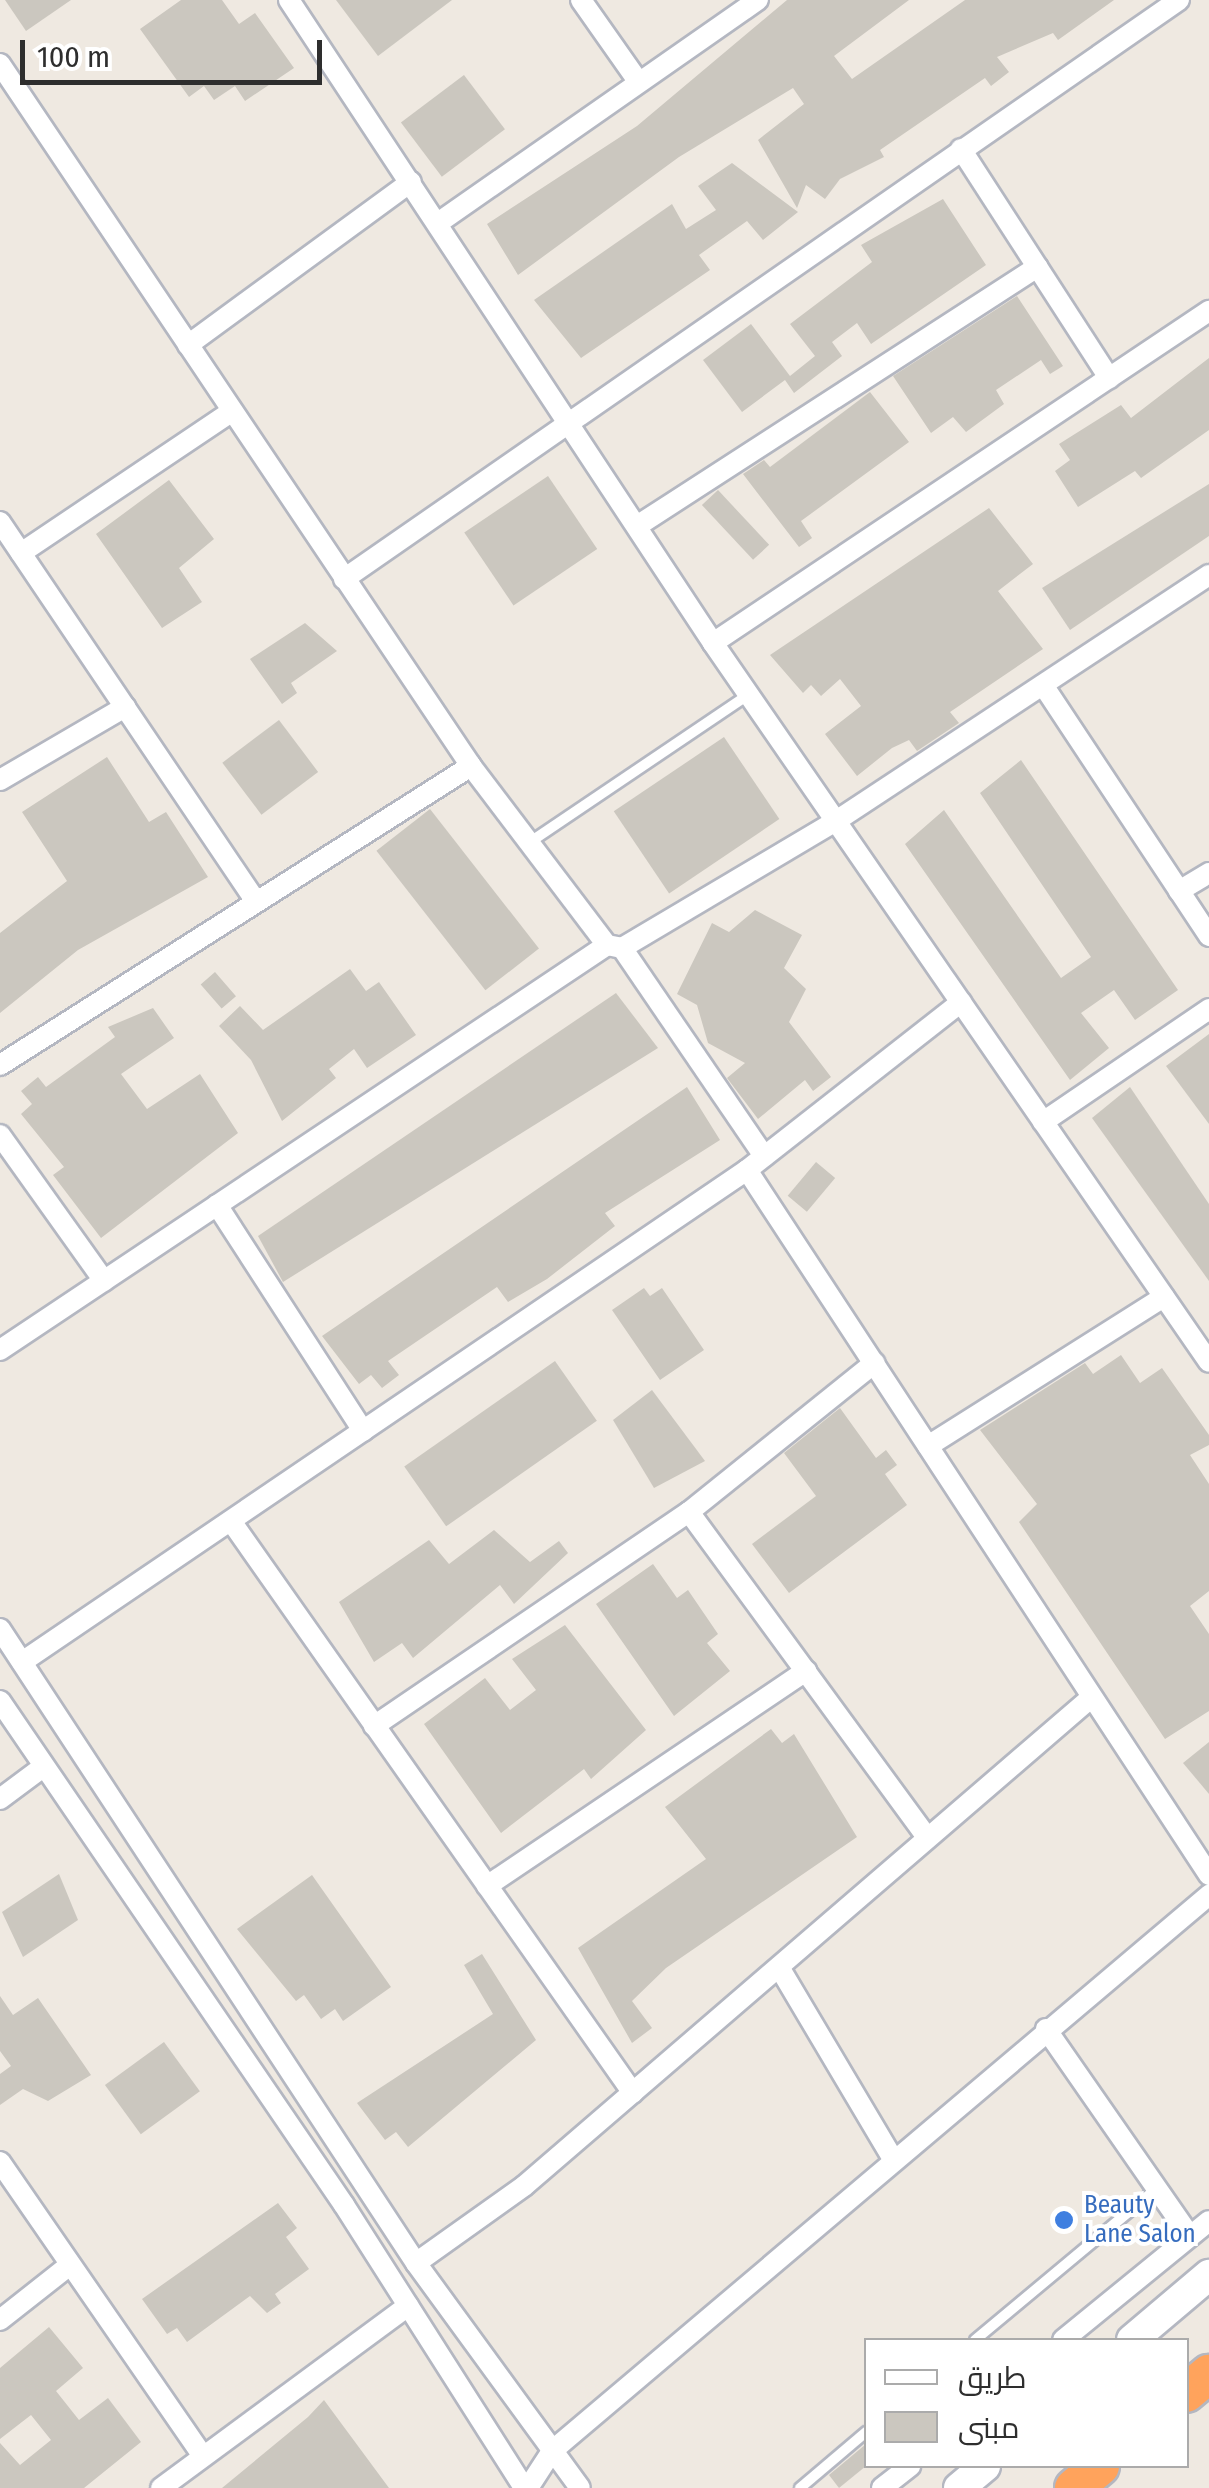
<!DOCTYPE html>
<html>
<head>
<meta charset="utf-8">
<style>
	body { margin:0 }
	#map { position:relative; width:1209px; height:2488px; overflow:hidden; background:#efe9e1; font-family:"Fira Sans Condensed",Cairo,sans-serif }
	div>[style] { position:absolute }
	.building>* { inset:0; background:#cbc7bf; transform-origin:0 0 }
	.roads { filter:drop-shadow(2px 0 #b4b7c1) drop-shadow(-2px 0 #b4b7c1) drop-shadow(0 2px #b4b7c1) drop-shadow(0 -2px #b4b7c1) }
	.lane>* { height:10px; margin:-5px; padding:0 5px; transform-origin:5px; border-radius:5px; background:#fff }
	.street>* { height:20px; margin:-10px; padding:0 10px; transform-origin:10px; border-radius:10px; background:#fff }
	.secondary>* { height:30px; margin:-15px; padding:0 15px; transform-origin:15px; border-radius:15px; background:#fff }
	.highway>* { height:38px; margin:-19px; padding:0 19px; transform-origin:19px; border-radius:19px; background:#ffa35c }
	.dots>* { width:28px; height:28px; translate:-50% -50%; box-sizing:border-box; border:5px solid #fff; border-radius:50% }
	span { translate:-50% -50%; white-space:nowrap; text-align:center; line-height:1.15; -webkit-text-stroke:8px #fff; paint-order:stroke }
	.shop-label { font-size:25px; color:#366cbe }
	.left { translate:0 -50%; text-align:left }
	.legend { position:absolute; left:864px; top:2338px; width:325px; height:130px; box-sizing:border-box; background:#fff; border:2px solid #ababab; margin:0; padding:12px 18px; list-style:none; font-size:30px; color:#2e2e2e }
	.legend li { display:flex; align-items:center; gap:20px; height:50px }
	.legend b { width:50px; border:2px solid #ababab }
	.scale { position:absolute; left:20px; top:40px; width:302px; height:45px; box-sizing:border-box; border:5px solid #2e2e2e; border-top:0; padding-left:12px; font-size:30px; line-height:35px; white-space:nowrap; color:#2e2e2e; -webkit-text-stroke:8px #fff; paint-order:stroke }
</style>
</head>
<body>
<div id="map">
	<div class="building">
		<i style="clip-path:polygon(5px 0,71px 0,26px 31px)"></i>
		<i style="clip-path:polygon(181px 0,222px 0,239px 24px,255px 13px,294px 68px,245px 101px,235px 86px,214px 100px,204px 86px,189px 97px,140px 29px)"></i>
		<i style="clip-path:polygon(336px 0,452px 0,378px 56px)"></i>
		<i style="clip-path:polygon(787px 0,909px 0,834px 56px,852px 79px,965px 0,1114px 0,1058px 40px,1053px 33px,997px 57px,1009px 72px,991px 86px,985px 78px,880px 150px,884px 157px,840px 179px,825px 199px,806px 185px,797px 208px,758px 140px,804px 104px,793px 88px,679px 157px,518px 275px,487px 224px,637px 126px)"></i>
		<i style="left:464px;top:75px;width:68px;height:79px;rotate:53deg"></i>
		<i style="clip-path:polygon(732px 163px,798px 212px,763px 240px,747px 221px,699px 255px,710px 270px,581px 358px,534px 300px,672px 204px,686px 229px,716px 210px,698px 186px)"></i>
		<i style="clip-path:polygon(943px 199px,986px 265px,871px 344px,857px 323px,832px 342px,842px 356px,794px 393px,785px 380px,742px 412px,703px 360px,751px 324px,790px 376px,815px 356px,790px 324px,872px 262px,861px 245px)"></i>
		<i style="clip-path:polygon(1017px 296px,1063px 366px,1050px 374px,1041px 360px,996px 390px,1004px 404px,966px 432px,953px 417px,931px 433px,893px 376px)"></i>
		<i style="clip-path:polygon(1209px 358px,1209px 430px,1141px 478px,1135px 471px,1078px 507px,1055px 471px,1070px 460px,1059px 444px,1121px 405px,1131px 418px)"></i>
		<i style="clip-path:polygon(870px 392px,909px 442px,801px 521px,812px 538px,799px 547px,743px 474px,764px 460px,770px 467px)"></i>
		<i style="left:548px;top:476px;width:88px;height:101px;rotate:56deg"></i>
		<i style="clip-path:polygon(169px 480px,214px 539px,179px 568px,202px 602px,162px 628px,96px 534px)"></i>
		<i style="clip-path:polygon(1209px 484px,1209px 536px,1070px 630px,1042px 588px)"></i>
		<i style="left:718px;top:490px;width:75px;height:22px;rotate:47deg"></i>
		<i style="clip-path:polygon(989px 508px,1033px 564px,998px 591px,1043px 649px,950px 712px,959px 723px,917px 751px,909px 740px,892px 748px,857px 776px,825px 734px,861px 706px,840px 679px,821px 696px,811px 685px,803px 693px,770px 655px)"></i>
		<i style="clip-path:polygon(305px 623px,337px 651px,291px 683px,297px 693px,282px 704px,250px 659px)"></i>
		<i style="left:279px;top:720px;width:65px;height:71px;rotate:53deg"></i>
		<i style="left:724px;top:737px;width:99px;height:133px;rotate:56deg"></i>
		<i style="clip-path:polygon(107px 757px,149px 822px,166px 812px,208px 877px,78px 950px,0 1013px,0 933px,67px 881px,22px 812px)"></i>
		<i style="clip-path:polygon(1021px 760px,1178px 990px,1135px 1020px,1114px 990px,1081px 1013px,1109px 1048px,1070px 1080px,905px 844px,944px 810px,1061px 978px,1091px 957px,980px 793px)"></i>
		<i style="left:430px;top:809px;width:177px;height:68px;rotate:52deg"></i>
		<i style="clip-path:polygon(755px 910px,802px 935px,784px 968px,806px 989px,789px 1022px,831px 1077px,813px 1091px,805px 1080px,758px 1119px,727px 1078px,745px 1063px,708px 1043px,697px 1005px,677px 994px,712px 923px,729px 932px)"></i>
		<i style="clip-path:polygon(350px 969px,366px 991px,379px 982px,416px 1035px,367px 1068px,354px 1049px,329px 1069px,336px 1078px,282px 1121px,251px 1060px,219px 1026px,240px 1006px,263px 1030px)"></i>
		<i style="left:215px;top:972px;width:32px;height:19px;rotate:49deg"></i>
		<i style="clip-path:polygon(616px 993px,658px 1048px,283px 1282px,258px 1236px)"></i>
		<i style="clip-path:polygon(153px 1008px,174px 1038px,121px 1074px,147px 1109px,200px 1074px,238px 1133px,101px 1238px,53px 1175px,64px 1167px,21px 1114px,32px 1104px,21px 1091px,38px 1077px,46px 1087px,115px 1037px,108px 1027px)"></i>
		<i style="clip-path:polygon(1209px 1034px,1209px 1124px,1166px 1066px)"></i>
		<i style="clip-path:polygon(687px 1087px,720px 1140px,605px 1213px,615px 1226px,547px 1279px,508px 1302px,497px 1287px,388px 1361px,399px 1375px,382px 1388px,371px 1375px,359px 1384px,322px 1336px)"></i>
		<i style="clip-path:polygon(1130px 1087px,1209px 1204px,1209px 1281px,1092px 1118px)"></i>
		<i style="left:816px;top:1162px;width:25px;height:44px;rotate:40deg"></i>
		<i style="clip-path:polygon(644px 1288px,650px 1296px,662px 1288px,704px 1350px,660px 1380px,612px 1310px)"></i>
		<i style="clip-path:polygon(1121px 1355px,1140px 1383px,1162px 1368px,1209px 1435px,1209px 1445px,1190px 1455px,1209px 1484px,1209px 1591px,1190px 1606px,1209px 1634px,1209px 1711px,1165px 1739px,1019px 1522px,1037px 1504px,980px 1430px,1085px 1363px,1093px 1374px)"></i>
		<i style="left:555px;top:1361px;width:73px;height:184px;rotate:55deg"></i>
		<i style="clip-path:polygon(652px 1390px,705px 1461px,654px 1488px,613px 1420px)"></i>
		<i style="clip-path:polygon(840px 1408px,876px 1458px,886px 1450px,897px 1465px,885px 1474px,907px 1505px,789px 1593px,752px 1544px,816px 1496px,784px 1453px)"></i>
		<i style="clip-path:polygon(494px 1530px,530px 1562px,559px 1541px,568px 1553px,514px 1604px,500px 1585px,413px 1658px,402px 1643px,374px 1662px,339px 1602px,429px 1540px,449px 1564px)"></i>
		<i style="clip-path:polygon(653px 1564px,677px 1598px,688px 1590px,718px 1634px,707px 1643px,730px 1671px,674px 1716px,596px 1604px)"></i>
		<i style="clip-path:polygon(565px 1625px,646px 1730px,591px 1779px,584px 1769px,501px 1833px,424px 1724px,485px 1678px,510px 1710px,536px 1690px,512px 1659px)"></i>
		<i style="clip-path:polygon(771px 1729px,782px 1743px,794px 1734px,857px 1837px,666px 1968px,632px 2001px,652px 2028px,632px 2043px,578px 1948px,706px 1859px,665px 1807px)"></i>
		<i style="clip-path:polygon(1209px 1742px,1209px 1794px,1183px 1763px)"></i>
		<i style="clip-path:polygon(59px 1874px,78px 1920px,23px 1957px,2px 1912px)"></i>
		<i style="clip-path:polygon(312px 1875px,391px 1987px,343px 2021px,335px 2009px,321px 2019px,304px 1995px,296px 2001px,237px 1929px)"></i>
		<i style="clip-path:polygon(482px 1954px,536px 2040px,408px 2147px,396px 2132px,385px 2140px,357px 2103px,493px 2014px,464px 1965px)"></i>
		<i style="clip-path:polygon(0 1996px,13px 2015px,38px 1998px,91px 2075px,48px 2101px,23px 2089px,0 2105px,0 2074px,11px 2066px,0 2051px)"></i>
		<i style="left:164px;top:2042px;width:61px;height:73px;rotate:54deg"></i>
		<i style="clip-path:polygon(278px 2203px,297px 2228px,286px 2237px,309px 2269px,275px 2294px,281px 2303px,267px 2313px,250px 2296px,187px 2342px,177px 2328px,167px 2334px,142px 2299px)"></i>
		<i style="clip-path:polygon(49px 2327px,83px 2368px,56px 2391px,79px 2420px,108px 2398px,141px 2442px,84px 2488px,0 2488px,0 2443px,20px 2465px,51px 2440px,31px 2415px,0 2439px,0 2368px)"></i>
		<i style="clip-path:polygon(324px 2400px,389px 2488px,222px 2488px,308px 2417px)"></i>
		<i style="clip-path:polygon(866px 2444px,866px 2466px,839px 2488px,829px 2475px)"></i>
	</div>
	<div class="roads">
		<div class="lane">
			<i style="left:530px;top:842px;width:263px;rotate:-34deg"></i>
			<i style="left:975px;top:2340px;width:236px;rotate:-39.8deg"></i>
			<i style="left:800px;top:2488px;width:87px;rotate:-40.3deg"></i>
		</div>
		<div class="street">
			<i style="left:289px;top:0;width:770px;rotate:56.6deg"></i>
			<i style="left:713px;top:643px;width:873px;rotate:55.4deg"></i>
			<i style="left:581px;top:0;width:99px;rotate:54.9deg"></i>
			<i style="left:0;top:64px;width:845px;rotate:56.14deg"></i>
			<i style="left:471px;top:766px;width:225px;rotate:52.8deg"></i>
			<i style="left:961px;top:149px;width:273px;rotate:57.1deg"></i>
			<i style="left:438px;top:223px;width:390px;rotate:-34.9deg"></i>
			<i style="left:188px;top:345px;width:276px;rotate:-36.2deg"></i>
			<i style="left:0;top:522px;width:458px;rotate:56deg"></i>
			<i style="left:637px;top:526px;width:477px;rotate:-32.9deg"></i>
			<i style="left:21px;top:553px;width:254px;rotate:-33.9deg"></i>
			<i style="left:344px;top:579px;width:1016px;rotate:-34.74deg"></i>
			<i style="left:713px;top:643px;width:597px;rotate:-33.8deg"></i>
			<i style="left:1043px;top:685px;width:301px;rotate:56.5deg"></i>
			<i style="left:0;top:780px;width:145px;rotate:-30.3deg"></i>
			<i style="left:1179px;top:891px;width:35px;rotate:-31deg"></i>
			<i style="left:622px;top:948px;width:252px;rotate:55.7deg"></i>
			<i style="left:0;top:1065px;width:558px;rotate:-32.41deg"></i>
			<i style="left:1043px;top:1122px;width:201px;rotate:-34.2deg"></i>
			<i style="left:0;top:1135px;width:179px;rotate:54.5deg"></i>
			<i style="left:747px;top:1170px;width:843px;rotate:56.76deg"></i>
			<i style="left:217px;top:1205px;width:269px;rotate:57.1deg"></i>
			<i style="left:0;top:1350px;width:730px;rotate:-33.71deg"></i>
			<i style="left:607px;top:945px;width:15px;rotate:11deg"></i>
			<i style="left:622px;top:948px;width:249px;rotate:-30.7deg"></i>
			<i style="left:836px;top:821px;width:447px;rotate:-33.4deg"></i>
			<i style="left:928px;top:1446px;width:279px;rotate:-32.3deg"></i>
			<i style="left:689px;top:1512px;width:404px;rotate:53.8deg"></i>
			<i style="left:231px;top:1521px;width:699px;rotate:54.9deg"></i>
			<i style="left:0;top:1629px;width:758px;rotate:56.73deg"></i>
			<i style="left:416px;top:2263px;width:278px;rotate:53.9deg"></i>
			<i style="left:22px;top:1662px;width:876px;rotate:-34.16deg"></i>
			<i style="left:747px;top:1170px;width:272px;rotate:-38.1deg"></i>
			<i style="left:0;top:1701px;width:610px;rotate:55.68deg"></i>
			<i style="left:344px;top:2205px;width:335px;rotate:57.5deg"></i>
			<i style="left:374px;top:1726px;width:381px;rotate:-34.2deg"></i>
			<i style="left:689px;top:1512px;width:238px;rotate:-38.8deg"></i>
			<i style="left:0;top:1799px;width:54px;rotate:-36.7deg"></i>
			<i style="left:487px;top:1886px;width:385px;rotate:-34deg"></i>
			<i style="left:779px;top:1967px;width:220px;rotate:59.3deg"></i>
			<i style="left:1046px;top:2029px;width:252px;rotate:55.2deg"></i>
			<i style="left:0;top:2162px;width:357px;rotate:55.4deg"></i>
			<i style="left:416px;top:2263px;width:133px;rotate:-35.5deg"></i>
			<i style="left:524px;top:2186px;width:749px;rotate:-40.73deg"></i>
			<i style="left:0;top:2320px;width:89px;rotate:-38.2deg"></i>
			<i style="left:1063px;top:2340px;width:188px;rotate:-39.2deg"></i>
			<i style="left:161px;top:2488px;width:307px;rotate:-36.4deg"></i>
			<i style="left:528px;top:2488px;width:44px;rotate:-57deg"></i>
			<i style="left:552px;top:2451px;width:861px;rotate:-40.24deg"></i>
			<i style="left:882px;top:2488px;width:36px;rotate:-38deg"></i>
		</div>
		<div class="secondary">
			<i style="left:1132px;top:2340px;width:101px;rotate:-40.2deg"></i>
			<i style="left:959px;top:2488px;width:34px;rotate:-40deg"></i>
		</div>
		<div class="highway">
			<i style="left:1186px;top:2393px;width:30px;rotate:-40deg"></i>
			<i style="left:1074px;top:2488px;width:34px;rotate:-40deg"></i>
		</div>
	</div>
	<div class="dots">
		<i style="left:1064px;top:2220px;background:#3f7fe0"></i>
	</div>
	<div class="shop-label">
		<span class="left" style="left:1084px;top:2220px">Beauty<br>Lane Salon</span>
	</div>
	<ul class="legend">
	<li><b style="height:12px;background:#fff"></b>طريق</li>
	<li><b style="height:28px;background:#cbc7bf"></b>مبنى</li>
	</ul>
	<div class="scale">100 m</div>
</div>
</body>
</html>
